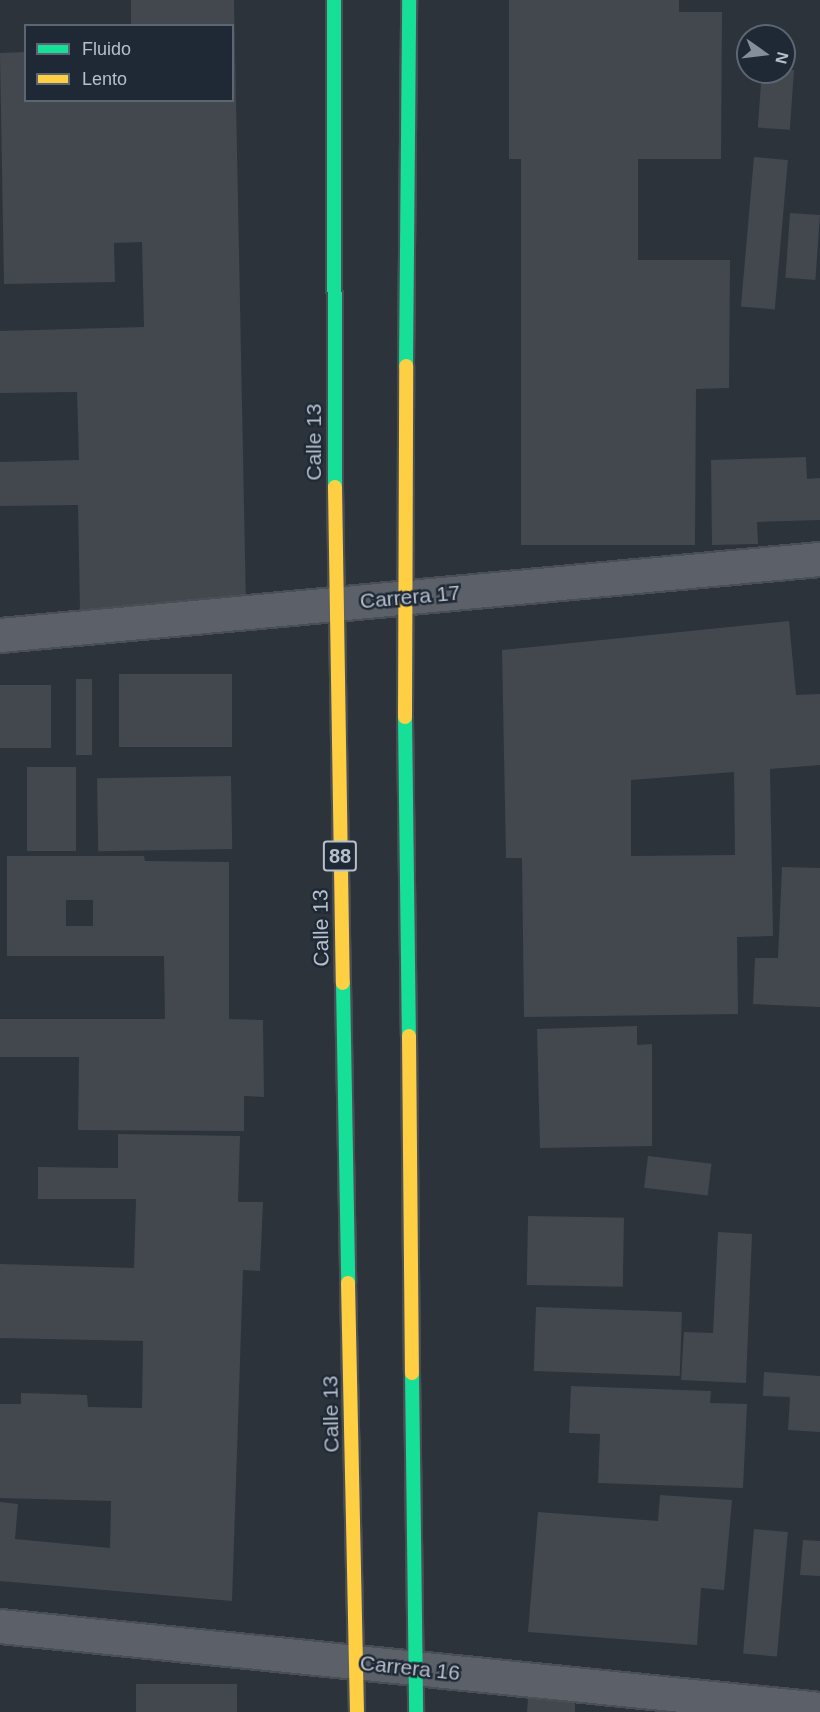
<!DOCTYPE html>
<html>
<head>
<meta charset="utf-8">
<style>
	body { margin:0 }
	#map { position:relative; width:820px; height:1712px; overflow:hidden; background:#2c333b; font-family:Helvetica,sans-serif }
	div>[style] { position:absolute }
	.building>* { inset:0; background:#43484f; transform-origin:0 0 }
	.roads { filter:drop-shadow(2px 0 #4a4f55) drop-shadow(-2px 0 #4a4f55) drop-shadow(0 2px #4a4f55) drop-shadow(0 -2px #4a4f55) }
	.street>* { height:33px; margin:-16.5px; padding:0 16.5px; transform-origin:16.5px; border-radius:16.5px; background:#5c6169 }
	.fast>* { height:14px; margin:-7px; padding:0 7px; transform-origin:7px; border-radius:7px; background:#16e098 }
	.slow>* { height:14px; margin:-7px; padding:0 7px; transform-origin:7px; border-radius:7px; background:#ffcf43 }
	span { translate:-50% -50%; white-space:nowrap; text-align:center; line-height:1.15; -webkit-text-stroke:5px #1f2936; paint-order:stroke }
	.shield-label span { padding:2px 4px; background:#1f2936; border:2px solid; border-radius:4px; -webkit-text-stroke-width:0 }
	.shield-label { font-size:20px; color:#b7bfcb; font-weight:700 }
	.street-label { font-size:21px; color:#b7bfcb }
	.legend { position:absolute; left:24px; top:24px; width:210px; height:78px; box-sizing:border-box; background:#1f2936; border:2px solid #5c6572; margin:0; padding:8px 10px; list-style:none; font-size:18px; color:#b7bfcb }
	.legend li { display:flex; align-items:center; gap:12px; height:30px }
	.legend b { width:30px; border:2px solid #5c6572 }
	.north { position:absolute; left:736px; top:24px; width:60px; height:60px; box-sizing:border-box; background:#1f2936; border:2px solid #5c6572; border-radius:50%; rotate:104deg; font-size:16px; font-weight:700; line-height:24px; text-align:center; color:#b7bfcb }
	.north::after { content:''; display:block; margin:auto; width:21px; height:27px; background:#868e99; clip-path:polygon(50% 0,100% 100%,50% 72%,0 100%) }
</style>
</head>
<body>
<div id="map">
	<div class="building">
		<i style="clip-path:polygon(131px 0,234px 0,246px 607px,80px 611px,78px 505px,0 506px,0 462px,79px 460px,77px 392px,0 393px,0 331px,144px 327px,142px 242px,114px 243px,115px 282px,4px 284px,0 53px,26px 52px,26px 100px,232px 100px,232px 26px,131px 26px)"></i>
		<i style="clip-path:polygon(509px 0,679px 0,679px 12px,722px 12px,721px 159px,638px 159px,638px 260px,730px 260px,729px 388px,696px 389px,695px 545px,521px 545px,521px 159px,509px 159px)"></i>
		<i style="left:794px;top:70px;width:60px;height:32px;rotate:94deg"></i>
		<i style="left:754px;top:157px;width:34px;height:150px;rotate:5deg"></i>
		<i style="left:790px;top:213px;width:30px;height:65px;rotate:4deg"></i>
		<i style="clip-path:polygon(806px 457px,807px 479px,820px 478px,820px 520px,757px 522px,758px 544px,712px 545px,711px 460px)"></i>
		<i style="clip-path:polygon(evenodd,789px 621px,796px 695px,820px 694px,820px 765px,770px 769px,773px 936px,737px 937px,738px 1014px,524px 1017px,522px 858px,506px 858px,502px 650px,789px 621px,734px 772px,735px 855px,631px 856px,631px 780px,734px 772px)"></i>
		<i style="left:232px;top:674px;width:73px;height:113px;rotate:90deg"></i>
		<i style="left:76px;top:679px;width:16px;height:76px"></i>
		<i style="left:0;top:685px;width:51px;height:63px"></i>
		<i style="left:76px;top:767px;width:84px;height:49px;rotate:90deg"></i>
		<i style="left:231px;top:776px;width:73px;height:134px;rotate:89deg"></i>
		<i style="clip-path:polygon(evenodd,7px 856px,144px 856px,145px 861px,229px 862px,229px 1019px,263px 1020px,264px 1097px,244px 1096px,244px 1131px,78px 1130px,79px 1057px,0 1057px,0 1019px,165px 1019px,164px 956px,7px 956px,7px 856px,66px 900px,93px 900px,93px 926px,66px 926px,66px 900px)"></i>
		<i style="clip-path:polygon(782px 867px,820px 868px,820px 1007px,753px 1004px,755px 958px,778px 958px)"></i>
		<i style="clip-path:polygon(637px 1026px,637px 1045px,652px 1044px,652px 1146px,540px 1148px,537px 1029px)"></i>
		<i style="clip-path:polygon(118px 1134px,240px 1136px,238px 1202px,263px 1202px,260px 1271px,243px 1270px,232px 1601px,0 1581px,0 1502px,18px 1504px,15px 1539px,110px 1548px,111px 1501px,0 1498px,0 1404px,21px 1404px,21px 1393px,87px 1395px,88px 1407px,142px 1408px,143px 1341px,0 1338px,0 1264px,134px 1268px,136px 1199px,38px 1199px,38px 1167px,118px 1168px)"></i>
		<i style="left:648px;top:1156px;width:64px;height:32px;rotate:7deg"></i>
		<i style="left:528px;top:1216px;width:96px;height:69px;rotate:1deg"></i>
		<i style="clip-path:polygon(718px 1232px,752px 1234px,746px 1383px,681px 1380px,684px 1332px,713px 1333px)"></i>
		<i style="left:536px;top:1307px;width:146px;height:64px;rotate:2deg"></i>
		<i style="clip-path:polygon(764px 1372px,820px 1376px,820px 1432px,788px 1430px,790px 1397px,763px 1396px)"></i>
		<i style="clip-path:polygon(571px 1386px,711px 1391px,710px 1403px,747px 1404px,743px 1488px,598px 1483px,600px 1434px,569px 1433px)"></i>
		<i style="clip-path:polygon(660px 1495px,732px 1500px,724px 1590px,701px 1588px,697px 1645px,528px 1632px,538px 1512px,658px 1521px)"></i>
		<i style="left:754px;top:1529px;width:34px;height:125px;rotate:5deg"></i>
		<i style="clip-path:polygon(803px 1540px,820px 1541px,820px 1576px,800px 1575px)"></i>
		<i style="left:136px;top:1684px;width:101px;height:28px"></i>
		<i style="clip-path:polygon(528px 1698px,575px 1702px,575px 1712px,527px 1712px)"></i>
	</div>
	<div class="roads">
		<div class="street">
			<i style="left:0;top:635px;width:824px;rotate:-5.3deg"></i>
			<i style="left:0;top:1626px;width:824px;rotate:5.78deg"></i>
		</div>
		<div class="fast">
			<i style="left:334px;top:0;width:487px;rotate:89.9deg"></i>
			<i style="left:406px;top:366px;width:366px;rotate:-89.5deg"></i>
			<i style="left:405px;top:717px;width:319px;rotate:89.3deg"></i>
			<i style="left:343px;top:983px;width:300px;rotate:89deg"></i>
			<i style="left:412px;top:1373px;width:339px;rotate:89.3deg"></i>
		</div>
		<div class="slow">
			<i style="left:335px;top:487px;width:496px;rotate:89.1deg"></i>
			<i style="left:405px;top:717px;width:351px;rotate:-89.8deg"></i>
			<i style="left:409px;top:1036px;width:337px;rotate:89.5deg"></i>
			<i style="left:348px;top:1283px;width:429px;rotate:88.8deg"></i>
		</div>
	</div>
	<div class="shield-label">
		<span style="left:340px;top:856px">88</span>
	</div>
	<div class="street-label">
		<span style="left:314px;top:442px;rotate:-90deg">Calle 13</span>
		<span style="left:410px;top:597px;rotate:-5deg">Carrera 17</span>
		<span style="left:321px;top:928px;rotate:-91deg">Calle 13</span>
		<span style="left:331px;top:1414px;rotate:-91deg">Calle 13</span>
		<span style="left:410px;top:1668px;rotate:6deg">Carrera 16</span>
	</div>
	<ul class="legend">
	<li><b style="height:8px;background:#16e098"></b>Fluido</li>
	<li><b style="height:8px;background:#ffcf43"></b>Lento</li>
	</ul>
	<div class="north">N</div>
</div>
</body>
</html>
